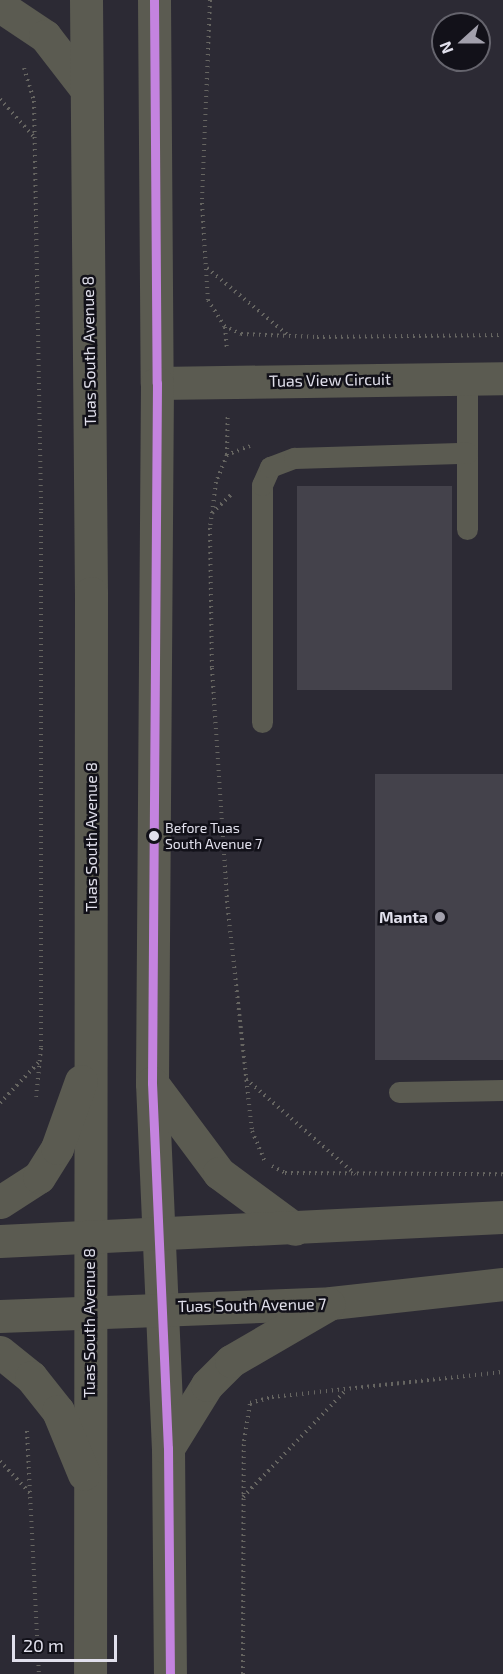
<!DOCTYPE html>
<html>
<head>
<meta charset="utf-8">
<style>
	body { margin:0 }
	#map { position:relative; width:503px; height:1674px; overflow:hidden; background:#2c2a34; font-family:"Exo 2",sans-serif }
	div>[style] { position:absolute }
	.building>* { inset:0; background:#44424b; transform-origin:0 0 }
	.path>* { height:4px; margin-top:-2px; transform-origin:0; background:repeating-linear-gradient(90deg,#666561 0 1.5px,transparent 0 6px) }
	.service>* { height:21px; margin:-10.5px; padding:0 10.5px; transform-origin:10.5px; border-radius:10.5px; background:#5b5b51 }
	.minor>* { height:33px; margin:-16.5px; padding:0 16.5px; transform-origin:16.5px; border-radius:16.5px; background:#5b5b51 }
	.tertiary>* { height:33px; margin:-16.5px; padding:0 16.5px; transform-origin:16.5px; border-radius:16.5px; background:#5b5b51 }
	.bus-1>* { height:9px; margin:-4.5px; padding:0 4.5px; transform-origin:4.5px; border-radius:4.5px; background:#c483df }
	.dots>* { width:16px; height:16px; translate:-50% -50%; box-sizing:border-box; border:3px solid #121119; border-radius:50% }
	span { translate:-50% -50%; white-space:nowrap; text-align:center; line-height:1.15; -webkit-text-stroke:5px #121119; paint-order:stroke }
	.bus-label { font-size:14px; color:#e1e0ec }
	.left { translate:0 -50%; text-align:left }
	.street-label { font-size:16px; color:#e1e0ec }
	.poi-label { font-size:16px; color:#e1e0ec; font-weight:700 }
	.right { translate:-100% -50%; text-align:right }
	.north { position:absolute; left:431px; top:12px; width:60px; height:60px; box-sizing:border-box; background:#121119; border:2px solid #65646d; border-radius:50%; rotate:249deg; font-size:16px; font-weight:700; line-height:24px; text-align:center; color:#e1e0ec }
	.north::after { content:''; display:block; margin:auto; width:21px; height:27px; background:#a2a0ac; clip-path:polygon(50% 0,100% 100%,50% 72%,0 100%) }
	.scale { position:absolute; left:12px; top:1635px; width:105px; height:27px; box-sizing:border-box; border:3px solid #e1e0ec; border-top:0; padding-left:8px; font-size:18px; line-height:21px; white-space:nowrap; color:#e1e0ec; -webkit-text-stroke:4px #121119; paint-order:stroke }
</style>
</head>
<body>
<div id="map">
	<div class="building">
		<i style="left:297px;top:486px;width:155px;height:204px"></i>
		<i style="left:503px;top:774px;width:286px;height:128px;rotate:90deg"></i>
	</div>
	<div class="path">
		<i style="left:210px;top:0;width:203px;rotate:92.3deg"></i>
		<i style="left:202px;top:203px;width:97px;rotate:86.5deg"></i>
		<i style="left:208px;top:300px;width:31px;rotate:58deg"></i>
		<i style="left:224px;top:326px;width:19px;rotate:25deg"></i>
		<i style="left:241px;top:334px;width:76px;rotate:2.3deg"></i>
		<i style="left:317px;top:337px;width:186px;rotate:-0.6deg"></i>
		<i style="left:24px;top:68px;width:34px;rotate:73deg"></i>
		<i style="left:34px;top:101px;width:411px;rotate:89deg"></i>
		<i style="left:41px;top:512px;width:536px;rotate:90deg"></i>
		<i style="left:41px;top:1048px;width:49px;rotate:95.8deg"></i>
		<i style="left:0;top:99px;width:51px;rotate:48.2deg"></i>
		<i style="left:207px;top:268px;width:107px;rotate:39.7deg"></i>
		<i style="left:225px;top:327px;width:22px;rotate:85deg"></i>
		<i style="left:250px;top:446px;width:25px;rotate:159deg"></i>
		<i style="left:227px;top:455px;width:29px;rotate:112deg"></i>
		<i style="left:216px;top:482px;width:46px;rotate:97.4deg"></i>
		<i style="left:210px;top:528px;width:140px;rotate:89.2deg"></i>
		<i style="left:212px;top:668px;width:233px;rotate:86.3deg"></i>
		<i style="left:227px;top:901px;width:231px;rotate:83.8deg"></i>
		<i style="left:252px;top:1131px;width:34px;rotate:67deg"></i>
		<i style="left:227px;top:455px;width:39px;rotate:-89deg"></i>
		<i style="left:212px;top:513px;width:29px;rotate:-44deg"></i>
		<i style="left:246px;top:1079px;width:145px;rotate:41.1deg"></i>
		<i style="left:0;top:1103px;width:57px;rotate:-46.4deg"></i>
		<i style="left:272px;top:1166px;width:15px;rotate:28deg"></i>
		<i style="left:285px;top:1173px;width:218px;rotate:0.3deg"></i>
		<i style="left:27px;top:1431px;width:243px;rotate:87.2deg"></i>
		<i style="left:0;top:1461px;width:44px;rotate:46.8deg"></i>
		<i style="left:243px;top:1497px;width:149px;rotate:-46.1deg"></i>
		<i style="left:243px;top:1674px;width:233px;rotate:-89.8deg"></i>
		<i style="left:244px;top:1441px;width:38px;rotate:-81deg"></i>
		<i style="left:250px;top:1403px;width:23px;rotate:-15deg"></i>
		<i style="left:272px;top:1397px;width:232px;rotate:-6.2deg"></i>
	</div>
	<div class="service">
		<i style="left:467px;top:378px;width:151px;rotate:90deg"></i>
		<i style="left:262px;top:722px;width:237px;rotate:-90deg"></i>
		<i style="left:262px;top:485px;width:20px;rotate:-66deg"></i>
		<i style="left:270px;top:467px;width:26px;rotate:-21deg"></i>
		<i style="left:294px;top:458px;width:173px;rotate:-1.7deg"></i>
		<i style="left:399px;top:1092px;width:104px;rotate:-1.1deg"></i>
	</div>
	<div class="minor">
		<i style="left:0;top:6px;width:54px;rotate:33.7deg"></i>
		<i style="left:45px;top:36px;width:67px;rotate:52.3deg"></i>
		<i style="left:157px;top:383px;width:346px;rotate:-0.8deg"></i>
	</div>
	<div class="tertiary">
		<i style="left:86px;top:0;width:593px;rotate:89.52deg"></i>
		<i style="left:91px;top:593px;width:1081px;rotate:90.05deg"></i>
		<i style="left:154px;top:0;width:383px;rotate:89.6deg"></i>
		<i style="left:157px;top:383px;width:700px;rotate:90.41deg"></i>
		<i style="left:152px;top:1083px;width:365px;rotate:87.5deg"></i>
		<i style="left:168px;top:1448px;width:226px;rotate:89.5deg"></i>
		<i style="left:152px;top:1083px;width:112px;rotate:53.3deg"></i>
		<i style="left:219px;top:1173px;width:94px;rotate:36.4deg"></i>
		<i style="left:0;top:1202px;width:46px;rotate:-32.7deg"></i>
		<i style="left:39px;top:1177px;width:34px;rotate:-58deg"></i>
		<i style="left:57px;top:1148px;width:71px;rotate:-70.3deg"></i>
		<i style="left:0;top:1241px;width:504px;rotate:-2.73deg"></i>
		<i style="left:0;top:1316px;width:331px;rotate:-2.2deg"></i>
		<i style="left:331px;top:1303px;width:173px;rotate:-6.3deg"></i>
		<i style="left:0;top:1352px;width:40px;rotate:39deg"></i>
		<i style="left:31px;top:1377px;width:43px;rotate:51.5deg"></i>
		<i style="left:58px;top:1411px;width:68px;rotate:67.6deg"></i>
		<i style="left:168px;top:1448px;width:74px;rotate:-58.2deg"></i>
		<i style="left:207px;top:1385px;width:34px;rotate:-45deg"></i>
		<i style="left:231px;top:1361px;width:113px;rotate:-30.2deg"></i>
	</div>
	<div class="bus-1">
		<i style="left:154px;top:0;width:383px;rotate:89.6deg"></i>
		<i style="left:157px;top:383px;width:700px;rotate:90.41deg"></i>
		<i style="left:152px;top:1083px;width:365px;rotate:87.5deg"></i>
		<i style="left:168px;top:1448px;width:226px;rotate:89.5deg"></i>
	</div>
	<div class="dots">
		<i style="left:154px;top:836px;background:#e1e0ec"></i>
		<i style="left:440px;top:917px;background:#a2a0ac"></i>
	</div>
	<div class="bus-label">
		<span class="left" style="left:165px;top:836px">Before Tuas<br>South Avenue 7</span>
	</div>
	<div class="street-label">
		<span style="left:89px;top:351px;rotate:-91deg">Tuas South Avenue 8</span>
		<span style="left:330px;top:380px;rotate:-1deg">Tuas View Circuit</span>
		<span style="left:91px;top:837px;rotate:-90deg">Tuas South Avenue 8</span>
		<span style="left:252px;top:1305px;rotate:-1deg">Tuas South Avenue 7</span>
		<span style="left:89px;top:1323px;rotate:-90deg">Tuas South Avenue 8</span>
	</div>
	<div class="poi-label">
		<span class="right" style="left:428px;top:917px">Manta</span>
	</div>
	<div class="north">N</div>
	<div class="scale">20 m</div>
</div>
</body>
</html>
